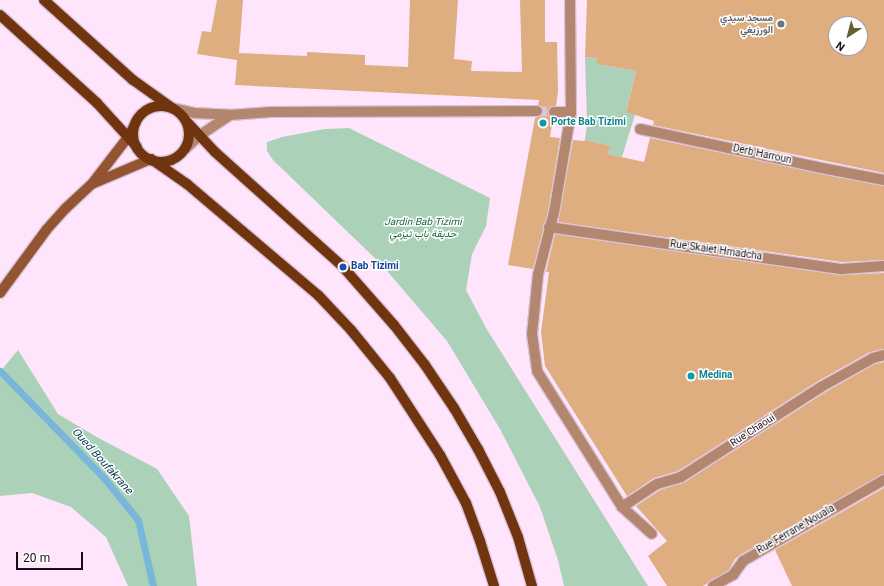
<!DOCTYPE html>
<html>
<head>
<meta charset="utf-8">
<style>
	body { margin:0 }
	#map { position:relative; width:884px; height:586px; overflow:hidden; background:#fee5fb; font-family:Georgia,Vazirmatn,serif }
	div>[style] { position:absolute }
	.green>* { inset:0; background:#acd1b9 }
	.stream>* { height:7px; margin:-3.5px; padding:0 3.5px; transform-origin:3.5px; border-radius:3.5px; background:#78b6da }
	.building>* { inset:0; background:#dead80 }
	.street-tunnel>* { height:10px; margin-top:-5px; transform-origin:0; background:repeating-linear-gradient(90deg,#dbc5d9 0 10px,transparent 0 15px) }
	.roads { filter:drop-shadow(1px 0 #d9c2d7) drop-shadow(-1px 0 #d9c2d7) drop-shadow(0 1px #d9c2d7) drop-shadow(0 -1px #d9c2d7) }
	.street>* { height:10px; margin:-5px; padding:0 5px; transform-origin:5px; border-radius:5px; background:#b3866f }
	.secondary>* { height:10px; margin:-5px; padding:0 5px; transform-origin:5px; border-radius:5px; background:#925431 }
	.primary>* { height:10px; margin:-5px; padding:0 5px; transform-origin:5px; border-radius:5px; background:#70350f }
	.primary>.ring { margin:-5px; padding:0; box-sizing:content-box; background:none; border:10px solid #70350f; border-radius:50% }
	.dots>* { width:11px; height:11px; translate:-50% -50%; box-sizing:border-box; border:2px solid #fff; border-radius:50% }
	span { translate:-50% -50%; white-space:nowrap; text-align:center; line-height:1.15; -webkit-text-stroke:3px #fff; paint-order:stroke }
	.worship-label { font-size:10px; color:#5b616d; font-weight:700 }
	.right { translate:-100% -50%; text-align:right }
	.culture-label { font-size:10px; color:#0d838f; font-weight:700 }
	.left { translate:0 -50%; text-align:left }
	.street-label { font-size:10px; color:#170d17 }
	.park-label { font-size:10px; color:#206440; font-style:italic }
	.transit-label { font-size:10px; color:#164399; font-weight:700 }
	.water-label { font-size:11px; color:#013850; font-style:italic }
	.north { position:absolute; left:828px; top:16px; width:40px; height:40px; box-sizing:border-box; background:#fff; border:1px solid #a29ea2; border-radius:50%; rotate:216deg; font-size:11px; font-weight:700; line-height:16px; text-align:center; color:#170d17 }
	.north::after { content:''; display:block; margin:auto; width:14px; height:18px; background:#65612d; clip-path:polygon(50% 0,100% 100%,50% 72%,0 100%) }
	.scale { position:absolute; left:16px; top:552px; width:67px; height:18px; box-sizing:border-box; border:2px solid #170d17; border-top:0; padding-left:5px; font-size:12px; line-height:14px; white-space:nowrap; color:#170d17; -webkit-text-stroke:3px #fff; paint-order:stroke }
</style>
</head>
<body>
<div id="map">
	<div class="green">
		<i style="clip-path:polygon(585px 57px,597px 58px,597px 64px,636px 71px,626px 111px,635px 115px,622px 157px,608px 154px,609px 146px,585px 140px,587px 124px)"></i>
		<i style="clip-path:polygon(349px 128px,490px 198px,486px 226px,472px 254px,466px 290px,486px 328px,648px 586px,564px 586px,558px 560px,540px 507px,500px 429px,447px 341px,382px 265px,273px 160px,267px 151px,267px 142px,282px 137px,325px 129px)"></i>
		<i style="clip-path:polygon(18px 350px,58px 414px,95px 436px,157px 469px,189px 516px,197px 586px,128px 586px,106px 537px,71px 507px,32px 493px,0 496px,0 372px)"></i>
	</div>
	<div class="stream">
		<i style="left:0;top:371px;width:149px;rotate:45.8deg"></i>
		<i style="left:104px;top:478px;width:54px;rotate:51deg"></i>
		<i style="left:138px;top:520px;width:68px;rotate:77.2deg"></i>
	</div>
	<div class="building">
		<i style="clip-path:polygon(217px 0,243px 0,239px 53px,307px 56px,307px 52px,365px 55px,365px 65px,408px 67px,410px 0,458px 0,454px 59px,472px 61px,471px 71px,522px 72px,520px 0,545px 0,545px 42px,557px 42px,558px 91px,556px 106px,550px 107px,548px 112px,549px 116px,553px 118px,550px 137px,560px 138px,548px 211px,533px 269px,508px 265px,535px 118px,541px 116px,543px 111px,542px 107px,538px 105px,539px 100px,235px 85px,237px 60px,197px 54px,202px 31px,211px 32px)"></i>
		<i style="clip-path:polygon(evenodd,587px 0,884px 0,884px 173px,653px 125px,654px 121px,626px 112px,636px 71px,597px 64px,597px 58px,585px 57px,587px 0,836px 24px,860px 24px,860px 48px,836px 48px,836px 24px)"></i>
		<i style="clip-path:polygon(650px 138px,884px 186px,884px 260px,842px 262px,558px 222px,573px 140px,584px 141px,585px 140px,610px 146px,608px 154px,644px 162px)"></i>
		<i style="clip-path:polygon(555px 234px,841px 275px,884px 273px,884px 349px,870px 352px,818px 381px,678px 471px,654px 478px,627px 496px,545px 366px,541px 332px,549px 272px,546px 272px)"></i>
		<i style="clip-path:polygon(884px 362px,884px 474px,740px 555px,735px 559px,729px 570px,703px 586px,667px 586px,648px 556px,667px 541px,636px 506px,660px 490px,685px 482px,824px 393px,875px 364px)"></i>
		<i style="clip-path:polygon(884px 488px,884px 586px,792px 586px,775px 550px)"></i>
	</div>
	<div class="street-tunnel">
		<i style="left:537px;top:111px;width:17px;rotate:3deg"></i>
	</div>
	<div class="roads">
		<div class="street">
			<i style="left:570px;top:0;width:112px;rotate:89.5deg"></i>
			<i style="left:571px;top:112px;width:101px;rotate:99.6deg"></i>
			<i style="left:554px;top:212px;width:65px;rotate:104.3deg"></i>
			<i style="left:538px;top:275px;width:59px;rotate:95.8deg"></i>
			<i style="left:532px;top:334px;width:37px;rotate:82deg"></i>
			<i style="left:537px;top:371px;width:160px;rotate:58deg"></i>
			<i style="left:622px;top:507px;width:40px;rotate:42deg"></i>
			<i style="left:173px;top:108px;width:23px;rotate:13deg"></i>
			<i style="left:195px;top:113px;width:35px;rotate:3deg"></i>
			<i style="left:230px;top:115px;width:36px;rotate:146deg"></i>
			<i style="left:200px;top:135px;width:21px;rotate:137deg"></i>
			<i style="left:554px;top:112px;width:17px"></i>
			<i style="left:230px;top:115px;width:41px;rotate:-4.2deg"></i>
			<i style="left:271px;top:112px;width:266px;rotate:-0.2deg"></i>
			<i style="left:640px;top:129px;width:186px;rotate:12.1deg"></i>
			<i style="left:822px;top:168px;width:63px;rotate:11deg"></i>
			<i style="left:549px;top:227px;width:296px;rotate:8.2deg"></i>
			<i style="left:842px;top:269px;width:42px;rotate:-4.1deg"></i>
			<i style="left:622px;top:507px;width:42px;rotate:-33.3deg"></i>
			<i style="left:657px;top:484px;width:25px;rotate:-16deg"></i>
			<i style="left:681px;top:477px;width:166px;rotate:-32.7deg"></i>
			<i style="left:821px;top:387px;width:60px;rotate:-29.1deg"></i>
			<i style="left:873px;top:358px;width:11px;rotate:-15deg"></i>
			<i style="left:713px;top:586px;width:23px;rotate:-29deg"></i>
			<i style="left:733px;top:575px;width:17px;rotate:-54deg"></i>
			<i style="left:743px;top:561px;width:163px;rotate:-29.9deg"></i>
		</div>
		<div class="secondary">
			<i style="left:136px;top:122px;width:17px;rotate:118deg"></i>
			<i style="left:128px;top:137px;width:59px;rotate:127.5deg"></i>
			<i style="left:92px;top:184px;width:64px;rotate:-23deg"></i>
			<i style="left:0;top:293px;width:79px;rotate:-53.7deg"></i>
			<i style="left:47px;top:229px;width:28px;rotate:-48deg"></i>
			<i style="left:66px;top:208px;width:35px;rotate:-43deg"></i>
		</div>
		<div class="primary">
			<i style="left:44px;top:0;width:120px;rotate:42deg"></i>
			<i style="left:133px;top:80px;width:47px;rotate:35.4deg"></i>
			<i style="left:0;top:15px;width:131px;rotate:42.2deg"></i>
			<i style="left:97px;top:103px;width:59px;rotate:47.7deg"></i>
			<i class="ring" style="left:133px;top:106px;width:46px;height:46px"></i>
			<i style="left:186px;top:121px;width:42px;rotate:46.9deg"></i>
			<i style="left:215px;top:152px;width:172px;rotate:41.9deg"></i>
			<i style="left:343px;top:267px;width:77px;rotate:48.7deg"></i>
			<i style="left:394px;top:325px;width:51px;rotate:52.2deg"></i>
			<i style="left:425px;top:365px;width:52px;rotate:56deg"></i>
			<i style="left:454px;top:408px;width:48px;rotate:59.7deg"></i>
			<i style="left:478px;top:449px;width:48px;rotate:62.9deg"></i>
			<i style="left:500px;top:492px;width:48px;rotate:68.2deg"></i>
			<i style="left:518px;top:537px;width:51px;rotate:74.1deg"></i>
			<i style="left:151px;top:159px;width:44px;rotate:34.8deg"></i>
			<i style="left:187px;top:184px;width:172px;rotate:40.3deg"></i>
			<i style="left:318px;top:295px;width:48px;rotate:46.7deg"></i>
			<i style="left:351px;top:330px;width:62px;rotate:50.9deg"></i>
			<i style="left:390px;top:378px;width:92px;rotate:57deg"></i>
			<i style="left:440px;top:455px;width:55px;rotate:61.6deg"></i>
			<i style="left:466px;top:503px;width:40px;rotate:69.8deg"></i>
			<i style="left:480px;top:541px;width:47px;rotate:72.7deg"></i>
		</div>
	</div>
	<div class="dots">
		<i style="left:781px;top:24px;background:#6b7280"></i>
		<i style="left:543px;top:123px;background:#0f9aa8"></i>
		<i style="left:343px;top:267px;background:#1a4fb4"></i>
		<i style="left:691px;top:376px;background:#0f9aa8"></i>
	</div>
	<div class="worship-label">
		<span class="right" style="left:773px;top:24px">مسجد سيدي<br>الورزيغي</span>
	</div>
	<div class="culture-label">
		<span class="left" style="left:551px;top:123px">Porte Bab Tizimi</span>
		<span class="left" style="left:699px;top:376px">Medina</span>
	</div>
	<div class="street-label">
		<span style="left:762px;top:155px;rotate:12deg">Derb Harroun</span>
		<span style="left:716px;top:251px;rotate:8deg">Rue Skaiet Hmadcha</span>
		<span style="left:753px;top:431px;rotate:-33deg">Rue Chaoui</span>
		<span style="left:796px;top:530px;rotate:-30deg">Rue Ferrane Nouala</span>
	</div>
	<div class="park-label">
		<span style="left:423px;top:228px">Jardin Bab Tizimi<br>حديقة باب تيزمي</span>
	</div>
	<div class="transit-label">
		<span class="left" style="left:351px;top:267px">Bab Tizimi</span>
	</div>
	<div class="water-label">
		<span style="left:101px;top:462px;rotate:48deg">Oued Boufakrane</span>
	</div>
	<div class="north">N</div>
	<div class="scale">20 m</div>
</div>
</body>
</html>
